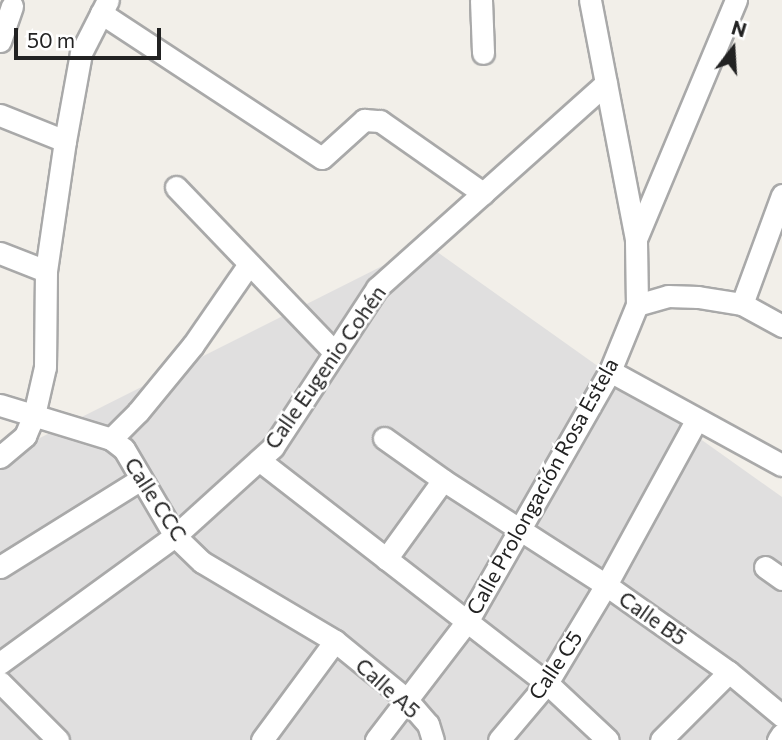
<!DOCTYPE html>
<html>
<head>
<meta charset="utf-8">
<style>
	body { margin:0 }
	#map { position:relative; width:782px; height:740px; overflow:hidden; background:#f2efe9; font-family:Commissioner,sans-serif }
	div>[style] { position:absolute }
	.residential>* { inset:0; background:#e0dfdf }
	.roads { filter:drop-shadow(2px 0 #a9a9a9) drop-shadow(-2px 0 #a9a9a9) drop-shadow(0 2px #a9a9a9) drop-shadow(0 -2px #a9a9a9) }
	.street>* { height:21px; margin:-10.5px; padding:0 10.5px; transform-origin:10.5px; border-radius:10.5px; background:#fff }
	span { translate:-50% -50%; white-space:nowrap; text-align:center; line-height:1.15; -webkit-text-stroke:5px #fff; paint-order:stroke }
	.street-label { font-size:21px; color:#222 }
	.north { position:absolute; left:698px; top:14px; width:70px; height:70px; -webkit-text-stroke:5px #fff; paint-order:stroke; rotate:17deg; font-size:19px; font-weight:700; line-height:28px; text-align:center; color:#222 }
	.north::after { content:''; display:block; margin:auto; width:24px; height:32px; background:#222; clip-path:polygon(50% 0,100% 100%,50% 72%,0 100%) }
	.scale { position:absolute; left:14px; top:28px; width:147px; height:32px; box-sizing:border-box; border:4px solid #222; border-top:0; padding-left:9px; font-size:21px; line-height:24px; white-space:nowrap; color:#222; -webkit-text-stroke:5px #fff; paint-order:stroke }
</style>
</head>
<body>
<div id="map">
	<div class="residential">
		<i style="clip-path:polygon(426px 244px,782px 497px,782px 740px,0 740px,0 458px)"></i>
	</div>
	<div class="roads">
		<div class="street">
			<i style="left:481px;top:0;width:53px;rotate:87.8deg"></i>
			<i style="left:101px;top:13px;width:264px;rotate:33.3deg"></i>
			<i style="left:322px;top:158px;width:57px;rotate:-42.1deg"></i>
			<i style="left:364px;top:120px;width:16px;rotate:4deg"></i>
			<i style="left:380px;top:121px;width:126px;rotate:35deg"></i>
			<i style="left:0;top:41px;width:37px;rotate:-71deg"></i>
			<i style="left:0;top:115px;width:70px;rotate:21.8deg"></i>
			<i style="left:176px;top:187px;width:228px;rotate:46.2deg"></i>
			<i style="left:636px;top:239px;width:259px;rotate:-67.3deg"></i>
			<i style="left:0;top:253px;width:49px;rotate:21.4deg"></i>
			<i style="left:742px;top:304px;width:116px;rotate:-69.8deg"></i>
			<i style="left:637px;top:305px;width:32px;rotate:-16deg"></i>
			<i style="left:668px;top:296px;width:30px;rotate:2deg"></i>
			<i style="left:698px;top:297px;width:45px;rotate:9deg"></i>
			<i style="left:742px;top:304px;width:46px;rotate:28.8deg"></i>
			<i style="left:610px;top:371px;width:196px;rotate:28.7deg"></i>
			<i style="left:0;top:405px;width:116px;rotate:17deg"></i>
			<i style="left:111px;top:439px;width:16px;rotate:38deg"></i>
			<i style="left:124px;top:449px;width:101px;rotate:59.6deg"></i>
			<i style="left:175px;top:536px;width:37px;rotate:44deg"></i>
			<i style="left:202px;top:562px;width:155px;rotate:30.7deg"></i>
			<i style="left:335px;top:641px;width:92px;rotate:39.2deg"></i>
			<i style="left:406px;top:699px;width:33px;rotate:49deg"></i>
			<i style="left:428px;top:724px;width:17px;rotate:73deg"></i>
			<i style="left:384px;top:438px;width:72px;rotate:35.4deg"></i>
			<i style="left:443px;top:480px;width:194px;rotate:32.8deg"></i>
			<i style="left:606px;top:585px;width:151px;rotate:35.3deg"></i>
			<i style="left:729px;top:672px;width:69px;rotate:39.7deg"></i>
			<i style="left:111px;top:439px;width:38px;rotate:-45deg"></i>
			<i style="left:138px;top:412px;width:87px;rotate:-50.6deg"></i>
			<i style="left:193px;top:345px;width:98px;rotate:-55.3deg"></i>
			<i style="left:0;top:457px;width:33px;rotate:-40deg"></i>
			<i style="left:25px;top:436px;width:23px;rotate:-67deg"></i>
			<i style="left:34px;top:415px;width:49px;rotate:-77.1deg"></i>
			<i style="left:45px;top:367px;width:96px;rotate:-89.4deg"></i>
			<i style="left:46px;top:271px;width:131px;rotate:-81.7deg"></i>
			<i style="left:65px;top:141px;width:89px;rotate:-79.7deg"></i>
			<i style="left:81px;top:53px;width:59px;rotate:-63deg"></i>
			<i style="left:259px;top:460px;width:364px;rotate:37.8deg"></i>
			<i style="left:547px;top:683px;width:83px;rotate:43.1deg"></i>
			<i style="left:386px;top:559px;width:97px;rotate:-54.2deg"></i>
			<i style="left:0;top:567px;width:166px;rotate:-32deg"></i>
			<i style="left:765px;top:567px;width:21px;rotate:35deg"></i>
			<i style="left:0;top:663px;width:216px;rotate:-36deg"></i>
			<i style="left:175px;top:536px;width:132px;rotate:-42.2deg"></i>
			<i style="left:273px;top:447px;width:190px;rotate:-56.8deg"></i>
			<i style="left:377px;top:288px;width:307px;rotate:-41.8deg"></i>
			<i style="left:0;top:682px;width:82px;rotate:45deg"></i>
			<i style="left:262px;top:740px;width:123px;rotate:-53.6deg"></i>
			<i style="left:376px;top:740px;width:151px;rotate:-52.5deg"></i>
			<i style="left:468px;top:620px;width:287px;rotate:-60.3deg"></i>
			<i style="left:610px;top:371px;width:71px;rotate:-67.8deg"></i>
			<i style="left:637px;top:305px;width:66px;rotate:-90.9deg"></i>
			<i style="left:636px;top:239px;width:243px;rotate:-100.9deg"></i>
			<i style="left:499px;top:740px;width:75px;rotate:-49.9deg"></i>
			<i style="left:547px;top:683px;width:114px;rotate:-59deg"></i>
			<i style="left:606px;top:585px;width:189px;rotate:-61.3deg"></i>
			<i style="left:661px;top:740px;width:96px;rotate:-45deg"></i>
			<i style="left:778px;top:740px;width:7px;rotate:-56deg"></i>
		</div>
	</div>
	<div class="street-label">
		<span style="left:325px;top:367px;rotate:-55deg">Calle Eugenio Cohén</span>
		<span style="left:542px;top:486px;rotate:-61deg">Calle Prolongación Rosa Estela</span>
		<span style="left:156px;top:499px;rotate:57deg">Calle CCC</span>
		<span style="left:653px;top:618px;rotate:35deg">Calle B5</span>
		<span style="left:555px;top:665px;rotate:-56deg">Calle C5</span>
		<span style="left:388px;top:688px;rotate:42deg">Calle A5</span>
	</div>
	<div class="north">N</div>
	<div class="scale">50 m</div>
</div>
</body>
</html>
